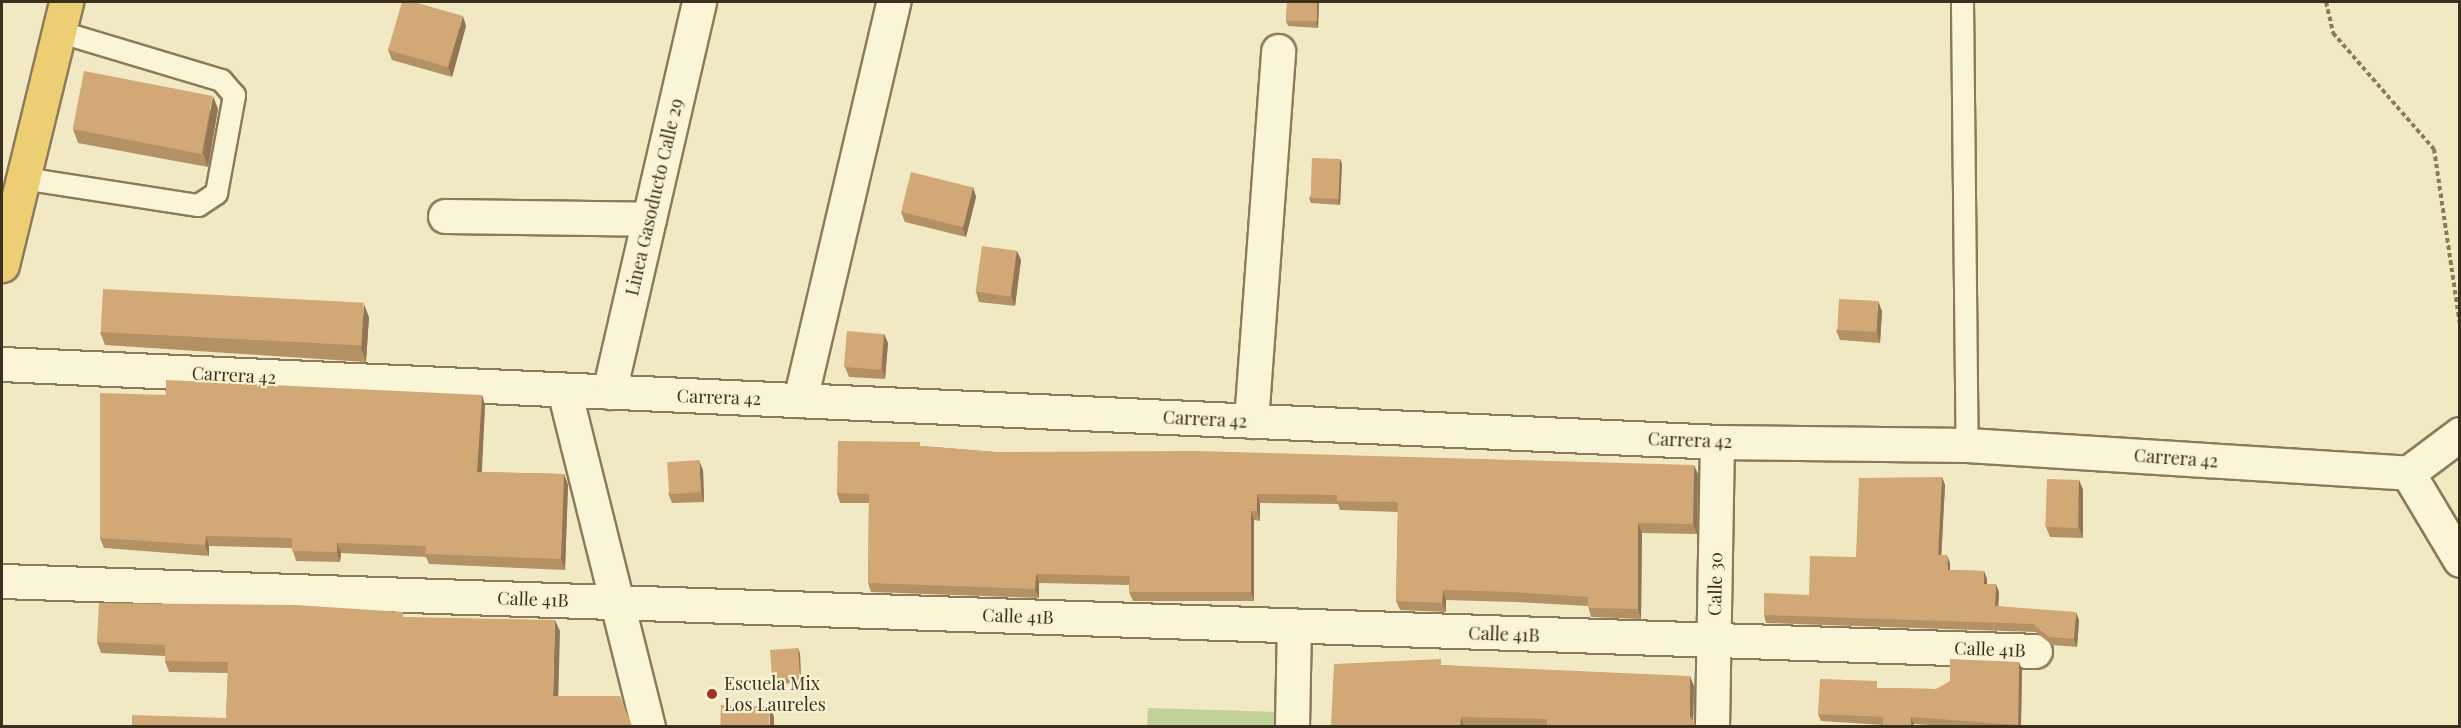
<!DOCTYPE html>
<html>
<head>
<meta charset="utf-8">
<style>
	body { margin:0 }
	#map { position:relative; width:2461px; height:728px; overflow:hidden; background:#f1e9c3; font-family:"Playfair Display",serif }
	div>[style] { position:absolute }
	.green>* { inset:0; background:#c1d096 }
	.path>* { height:4px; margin-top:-2px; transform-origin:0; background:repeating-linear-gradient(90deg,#8c7b58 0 4.5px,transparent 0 7.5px) }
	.roads { filter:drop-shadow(2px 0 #8c7b58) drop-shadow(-2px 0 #8c7b58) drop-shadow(0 2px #8c7b58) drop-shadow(0 -2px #8c7b58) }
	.service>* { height:21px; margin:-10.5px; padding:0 10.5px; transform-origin:10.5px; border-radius:10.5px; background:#fbf5d7 }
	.minor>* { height:33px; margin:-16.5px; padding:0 16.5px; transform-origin:16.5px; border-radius:16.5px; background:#fbf5d7 }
	.trunk>* { height:33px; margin:-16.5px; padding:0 16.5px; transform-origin:16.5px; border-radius:16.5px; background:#eece74 }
	.wall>* { inset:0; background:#b49065 }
	.shaded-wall>* { inset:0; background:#927653 }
	.building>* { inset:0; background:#d1a876; transform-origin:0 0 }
	.dots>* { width:16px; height:16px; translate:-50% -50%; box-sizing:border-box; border:3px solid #f8f2d3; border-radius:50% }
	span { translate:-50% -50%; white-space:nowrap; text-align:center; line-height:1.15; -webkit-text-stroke:4.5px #f8f2d3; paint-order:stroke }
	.street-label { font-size:18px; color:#3b301d }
	.poi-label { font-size:18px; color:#3b301d }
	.left { translate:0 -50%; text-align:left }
	.frame { position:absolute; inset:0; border:3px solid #3b301d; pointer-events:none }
</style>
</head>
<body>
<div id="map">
	<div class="green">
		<i style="clip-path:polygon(1148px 708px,1278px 712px,1277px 726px,1147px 726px)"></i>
	</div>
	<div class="path">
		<i style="left:2326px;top:2px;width:32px;rotate:77deg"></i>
		<i style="left:2333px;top:33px;width:154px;rotate:49deg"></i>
		<i style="left:2434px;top:149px;width:179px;rotate:81.6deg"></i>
	</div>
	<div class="roads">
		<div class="service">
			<i style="left:1962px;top:2px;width:443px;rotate:89.4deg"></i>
			<i style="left:23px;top:178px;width:177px;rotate:8.8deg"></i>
			<i style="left:198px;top:205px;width:22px;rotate:-34deg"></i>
			<i style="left:216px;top:193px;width:100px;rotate:-79.6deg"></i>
			<i style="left:234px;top:95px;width:20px;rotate:-131deg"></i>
			<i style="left:221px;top:80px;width:170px;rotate:-163.3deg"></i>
		</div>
		<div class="minor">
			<i style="left:445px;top:216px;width:204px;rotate:0.8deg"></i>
			<i style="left:2px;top:364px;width:1717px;rotate:2.6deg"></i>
			<i style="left:1717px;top:442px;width:250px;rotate:0.7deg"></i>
			<i style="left:1967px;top:445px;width:442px;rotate:3.6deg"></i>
			<i style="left:564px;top:390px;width:346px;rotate:76deg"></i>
			<i style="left:609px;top:392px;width:400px;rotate:-77deg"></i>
			<i style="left:800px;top:400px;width:409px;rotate:-76.8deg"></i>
			<i style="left:1251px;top:421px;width:371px;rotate:-85.8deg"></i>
			<i style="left:2408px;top:473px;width:101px;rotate:59.1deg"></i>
			<i style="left:2408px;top:473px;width:65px;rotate:-36.9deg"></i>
			<i style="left:2px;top:581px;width:2034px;rotate:1.97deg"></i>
			<i style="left:1292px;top:726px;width:100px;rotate:-88.9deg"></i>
			<i style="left:1712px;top:726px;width:284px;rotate:-89deg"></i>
		</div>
		<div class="trunk">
			<i style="left:2px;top:265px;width:271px;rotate:-76.3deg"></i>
		</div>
	</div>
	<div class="wall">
		<i style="clip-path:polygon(1287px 2px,1319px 2px,1318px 28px,1288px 26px,1286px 21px)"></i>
		<i style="clip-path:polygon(466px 26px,452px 77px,392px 60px,388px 50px)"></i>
		<i style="clip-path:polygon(218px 109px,208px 167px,78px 143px,73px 129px)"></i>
		<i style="clip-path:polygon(1340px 159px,1342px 164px,1340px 205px,1311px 203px,1309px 198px)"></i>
		<i style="clip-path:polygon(973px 187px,976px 197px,966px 237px,905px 222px,901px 212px)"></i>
		<i style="clip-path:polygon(1017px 251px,1021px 260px,1015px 306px,979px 302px,976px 292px)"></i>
		<i style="clip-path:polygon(1882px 311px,1880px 343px,1840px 340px,1836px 330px)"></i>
		<i style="clip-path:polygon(369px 317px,366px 362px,105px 345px,100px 332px)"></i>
		<i style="clip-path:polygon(884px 334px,888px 343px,885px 379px,849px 377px,845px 367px)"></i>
		<i style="clip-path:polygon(166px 395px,482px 395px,485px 405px,482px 472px,564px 474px,568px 485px,565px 570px,429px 564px,426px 557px,341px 553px,340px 562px,296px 561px,292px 548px,209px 546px,209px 556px,104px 548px,100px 538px)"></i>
		<i style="clip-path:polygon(922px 446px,996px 452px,1698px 474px,1697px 534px,1642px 533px,1641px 619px,1591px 617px,1588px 606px,1516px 602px,1446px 600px,1446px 612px,1400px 610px,1396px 601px,1398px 512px,1340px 510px,1338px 504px,1260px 503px,1260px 521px,1254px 520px,1254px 601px,1133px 601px,1129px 592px,1129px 585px,1039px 583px,1039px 598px,871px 592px,868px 583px,869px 503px,840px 503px,837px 493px)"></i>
		<i style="clip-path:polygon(703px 470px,704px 502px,672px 503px,668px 493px)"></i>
		<i style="clip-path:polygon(1942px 477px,1945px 485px,1941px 555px,1950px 563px,1950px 570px,1984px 571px,1987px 579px,1987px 584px,1999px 592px,1998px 606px,2079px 620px,2077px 647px,2052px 645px,2036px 632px,1766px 623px,1764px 615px,1809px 595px,1856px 557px)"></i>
		<i style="clip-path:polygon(2079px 480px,2083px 490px,2083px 538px,2050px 537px,2046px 527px)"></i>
		<i style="clip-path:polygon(404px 617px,560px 631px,226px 718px,228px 673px,169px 672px,165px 661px,165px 656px,101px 653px,97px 642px)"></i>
		<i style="clip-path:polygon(798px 648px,800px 654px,801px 683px,773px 684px,772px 679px)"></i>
		<i style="clip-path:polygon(1443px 665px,1694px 686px,1693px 722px,1696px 726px,1331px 726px)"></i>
		<i style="clip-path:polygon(2022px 669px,2021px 726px,1944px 726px,1914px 724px,1883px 725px,1821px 721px,1818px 714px,1879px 688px,1936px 689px)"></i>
	</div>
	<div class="shaded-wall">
		<i style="clip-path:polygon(1317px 2px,1319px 2px,1318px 28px,1316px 23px)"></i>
		<i style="clip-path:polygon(463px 16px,466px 26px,452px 77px,448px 67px)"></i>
		<i style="clip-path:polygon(213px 96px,218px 109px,208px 167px,203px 153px)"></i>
		<i style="clip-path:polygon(1340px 159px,1342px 164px,1340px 205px,1338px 200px)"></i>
		<i style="clip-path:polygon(973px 187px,976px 197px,966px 237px,962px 227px)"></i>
		<i style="clip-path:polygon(1017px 251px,1021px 260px,1015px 306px,1011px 296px)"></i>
		<i style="clip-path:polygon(1878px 301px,1882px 311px,1880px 343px,1877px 333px)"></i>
		<i style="clip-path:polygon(364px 304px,369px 317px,366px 362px,361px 348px)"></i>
		<i style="clip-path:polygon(884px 334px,888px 343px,885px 379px,882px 369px)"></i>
		<i style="clip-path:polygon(482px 395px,485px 405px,481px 482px,477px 472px)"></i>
		<i style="clip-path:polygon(699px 460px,703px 470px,704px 502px,701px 492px)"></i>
		<i style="clip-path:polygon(1694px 465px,1698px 474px,1697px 534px,1693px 524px)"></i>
		<i style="clip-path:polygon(564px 474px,568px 485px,565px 570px,561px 559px)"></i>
		<i style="clip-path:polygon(1942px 477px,1945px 485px,1941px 563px,1938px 555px)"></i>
		<i style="clip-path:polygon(2079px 480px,2083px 490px,2083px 538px,2079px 528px)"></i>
		<i style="clip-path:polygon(1257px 494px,1260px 503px,1260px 521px,1257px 511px)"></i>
		<i style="clip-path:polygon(1251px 511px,1254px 520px,1254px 601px,1251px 592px)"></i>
		<i style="clip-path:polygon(1638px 523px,1642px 533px,1641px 619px,1638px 609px)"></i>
		<i style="clip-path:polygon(206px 536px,209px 546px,209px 556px,205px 545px)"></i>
		<i style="clip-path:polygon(337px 543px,341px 553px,340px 562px,337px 552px)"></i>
		<i style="clip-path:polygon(1947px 555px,1950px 563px,1950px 578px,1948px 570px)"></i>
		<i style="clip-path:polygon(1984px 571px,1987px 579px,1987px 592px,1984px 584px)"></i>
		<i style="clip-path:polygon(1036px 574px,1039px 583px,1039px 598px,1035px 589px)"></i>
		<i style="clip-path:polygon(1996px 584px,1999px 592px,1998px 614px,1995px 606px)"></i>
		<i style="clip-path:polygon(1443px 590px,1446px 600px,1446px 612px,1442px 603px)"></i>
		<i style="clip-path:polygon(2076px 612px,2079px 620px,2077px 647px,2074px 639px)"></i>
		<i style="clip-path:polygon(555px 620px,560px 631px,558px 707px,553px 696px)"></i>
		<i style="clip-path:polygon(798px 648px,800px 654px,801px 683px,800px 678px)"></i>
		<i style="clip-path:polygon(2019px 662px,2022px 669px,2021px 726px,2019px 726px,2018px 725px)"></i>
		<i style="clip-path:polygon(1690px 676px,1694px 686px,1693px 726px,1690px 716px)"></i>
		<i style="clip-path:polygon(770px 707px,774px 717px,774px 726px,770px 726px)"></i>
		<i style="clip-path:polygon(1461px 717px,1464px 726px,1460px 726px)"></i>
		<i style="clip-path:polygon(1911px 717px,1914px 724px,1914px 726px,1911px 726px)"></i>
	</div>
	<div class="building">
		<i style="clip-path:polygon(402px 2px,414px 2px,463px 16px,448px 67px,388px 50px)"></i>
		<i style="left:1287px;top:2px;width:30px;height:19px"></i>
		<i style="left:84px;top:71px;width:131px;height:59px;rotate:11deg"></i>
		<i style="left:1312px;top:158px;width:28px;height:40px;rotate:2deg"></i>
		<i style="left:911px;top:172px;width:64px;height:41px;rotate:14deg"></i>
		<i style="left:982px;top:246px;width:35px;height:46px;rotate:8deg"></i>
		<i style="left:103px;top:289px;width:261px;height:43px;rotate:3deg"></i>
		<i style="left:1839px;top:299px;width:39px;height:31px;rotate:3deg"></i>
		<i style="left:847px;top:331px;width:37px;height:36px;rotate:5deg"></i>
		<i style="clip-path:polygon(166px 380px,482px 395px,477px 472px,564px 474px,561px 559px,425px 554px,426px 546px,337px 543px,337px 552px,292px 551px,292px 538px,206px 536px,205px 545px,100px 538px,100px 393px,166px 395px)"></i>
		<i style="clip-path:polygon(838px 441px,920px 442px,920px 446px,996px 452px,1196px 451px,1694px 465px,1693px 524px,1638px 523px,1638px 609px,1588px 608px,1588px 597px,1512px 592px,1443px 590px,1442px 603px,1396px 601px,1398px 502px,1337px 501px,1337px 495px,1257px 494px,1257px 511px,1251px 511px,1251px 592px,1129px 592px,1130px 576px,1036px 574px,1035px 589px,868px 583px,869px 494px,837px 493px)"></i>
		<i style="left:699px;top:460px;width:32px;height:32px;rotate:86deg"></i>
		<i style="clip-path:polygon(1942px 477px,1938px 555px,1947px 555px,1948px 570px,1984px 571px,1984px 584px,1996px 584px,1995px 606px,2076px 612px,2074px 639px,2049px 637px,2033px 624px,1764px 615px,1764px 593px,1809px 595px,1810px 556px,1856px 557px,1859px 478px)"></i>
		<i style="left:2047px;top:479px;width:32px;height:48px;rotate:2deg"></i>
		<i style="clip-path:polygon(99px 603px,296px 605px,403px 612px,403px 617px,555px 620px,553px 696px,620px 696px,632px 726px,132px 726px,132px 715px,226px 718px,228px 662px,165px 661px,165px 645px,97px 642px)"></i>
		<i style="left:798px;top:648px;width:30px;height:28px;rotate:86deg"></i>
		<i style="clip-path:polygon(1441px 659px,1441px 665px,1690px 676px,1690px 716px,1696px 726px,1547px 726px,1547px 719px,1461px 717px,1460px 726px,1331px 726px,1334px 664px)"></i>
		<i style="clip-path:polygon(1950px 659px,2019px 662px,2018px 725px,1911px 717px,1911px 726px,1883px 726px,1883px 717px,1818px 714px,1820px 679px,1877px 681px,1877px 688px,1936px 689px,1950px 681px)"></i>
		<i style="left:721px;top:705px;width:49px;height:21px;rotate:2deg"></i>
	</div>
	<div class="dots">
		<i style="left:712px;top:694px;background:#9f3424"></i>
	</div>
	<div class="street-label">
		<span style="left:654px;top:197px;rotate:-77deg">Linea Gasoducto Calle 29</span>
		<span style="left:234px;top:375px;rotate:3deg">Carrera 42</span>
		<span style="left:719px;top:397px;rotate:2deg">Carrera 42</span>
		<span style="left:1205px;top:419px;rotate:3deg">Carrera 42</span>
		<span style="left:1690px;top:440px;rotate:2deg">Carrera 42</span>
		<span style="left:2176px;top:458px;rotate:4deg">Carrera 42</span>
		<span style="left:1715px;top:584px;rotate:-89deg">Calle 30</span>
		<span style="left:533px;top:599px;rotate:2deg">Calle 41B</span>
		<span style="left:1018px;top:616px;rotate:2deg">Calle 41B</span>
		<span style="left:1504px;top:634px;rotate:2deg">Calle 41B</span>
		<span style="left:1990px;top:649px;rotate:2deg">Calle 41B</span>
	</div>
	<div class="poi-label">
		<span class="left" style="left:724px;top:694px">Escuela Mix<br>Los Laureles</span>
	</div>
	<div class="frame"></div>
</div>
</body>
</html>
